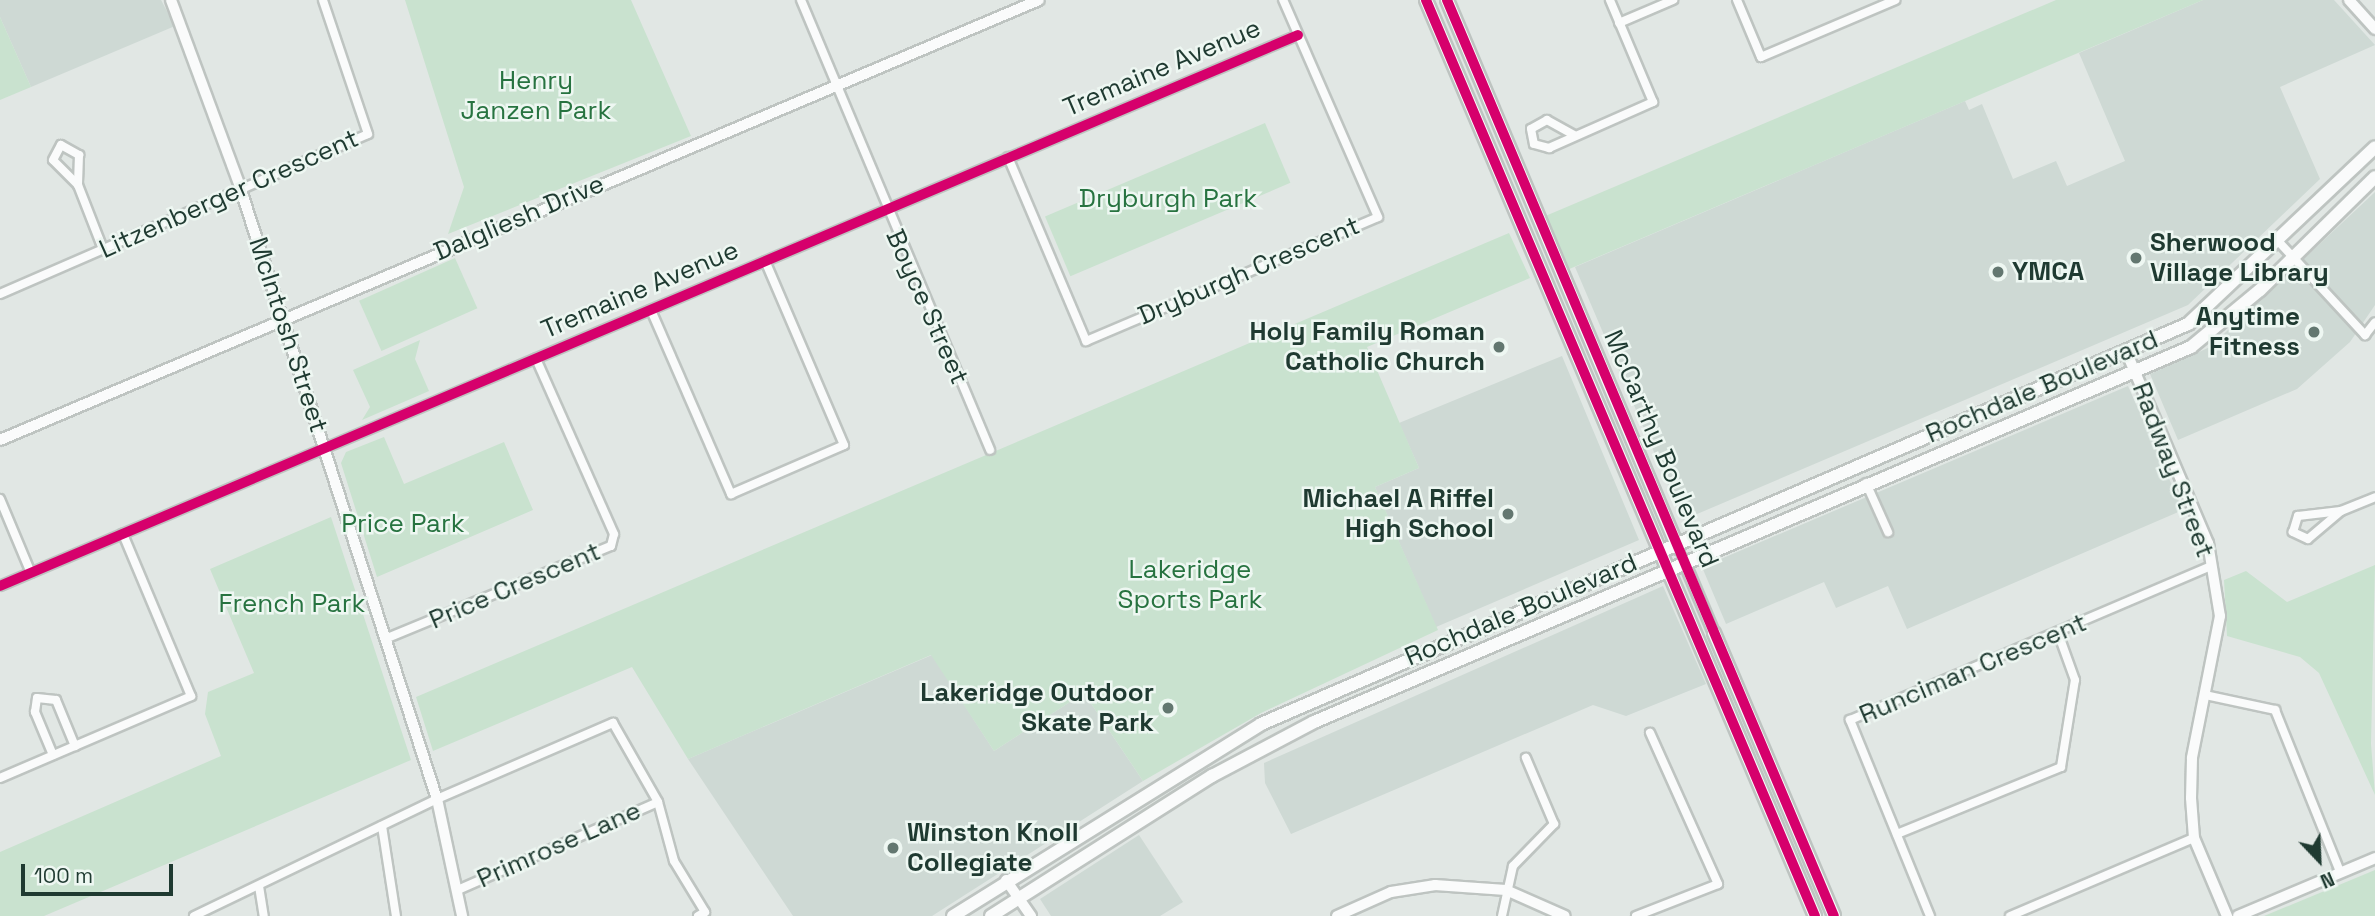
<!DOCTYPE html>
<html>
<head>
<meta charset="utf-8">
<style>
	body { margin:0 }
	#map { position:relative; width:2375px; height:916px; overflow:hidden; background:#e1e7e4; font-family:"Space Grotesk",sans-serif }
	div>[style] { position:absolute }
	.built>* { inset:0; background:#ced9d4 }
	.green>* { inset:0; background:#c9e2cf; transform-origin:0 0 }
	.roads { filter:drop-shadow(2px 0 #bec4c1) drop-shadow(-2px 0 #bec4c1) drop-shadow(0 2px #bec4c1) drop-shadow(0 -2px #bec4c1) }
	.minor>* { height:8px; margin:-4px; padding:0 4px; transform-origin:4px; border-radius:4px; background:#fafbfb }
	.tertiary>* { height:10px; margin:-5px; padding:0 5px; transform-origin:5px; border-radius:5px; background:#fafbfb }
	.secondary>* { height:12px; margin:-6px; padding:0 6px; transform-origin:6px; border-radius:6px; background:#fafbfb }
	.cycleway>* { height:10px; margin:-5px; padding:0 5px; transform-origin:5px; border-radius:5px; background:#d6006c }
	.dots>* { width:19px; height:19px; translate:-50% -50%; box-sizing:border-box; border:4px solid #eef7f2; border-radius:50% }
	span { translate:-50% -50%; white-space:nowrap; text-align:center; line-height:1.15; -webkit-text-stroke:5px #eef7f2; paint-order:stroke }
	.street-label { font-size:26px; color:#1f3a31 }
	.park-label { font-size:26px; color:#277340 }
	.poi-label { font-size:26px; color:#1f3a31; font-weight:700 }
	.left { translate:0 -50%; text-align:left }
	.right { translate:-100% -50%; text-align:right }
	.north { position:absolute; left:2284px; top:825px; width:70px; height:70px; -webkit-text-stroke:5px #eef7f2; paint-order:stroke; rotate:157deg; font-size:19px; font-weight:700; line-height:28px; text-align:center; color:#1f3a31 }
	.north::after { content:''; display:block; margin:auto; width:24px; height:32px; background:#1f3a31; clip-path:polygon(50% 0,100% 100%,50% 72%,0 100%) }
	.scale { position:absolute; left:21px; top:864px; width:152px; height:32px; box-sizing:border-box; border:4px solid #1f3a31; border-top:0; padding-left:9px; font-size:21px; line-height:24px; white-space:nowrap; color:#1f3a31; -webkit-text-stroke:5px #eef7f2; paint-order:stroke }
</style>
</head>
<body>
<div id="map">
	<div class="built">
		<i style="clip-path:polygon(0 0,161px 0,175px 26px,31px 87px,0 17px)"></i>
		<i style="clip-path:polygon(2203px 0,2334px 0,2375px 45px,2280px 87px,2320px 179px,2188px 305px,1683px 520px,1575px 267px,1965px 101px,1969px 110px,1982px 104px,2013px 179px,2056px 161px,2067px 186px,2125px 161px,2079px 53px)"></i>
		<i style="clip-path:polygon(2375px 192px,2375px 305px,2350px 342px,2297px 389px,2178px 440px,2150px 374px,2210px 347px)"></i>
		<i style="clip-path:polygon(1562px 356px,1639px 540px,1436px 627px,1375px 487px,1419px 468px,1399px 423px)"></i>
		<i style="clip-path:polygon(2128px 386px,2183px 510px,1907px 629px,1888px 586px,1836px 608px,1824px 582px,1726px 624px,1702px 567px)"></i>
		<i style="clip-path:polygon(1663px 586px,1706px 684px,1626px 716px,1593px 705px,1291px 834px,1265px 783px,1264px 763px)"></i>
		<i style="clip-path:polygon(932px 655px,994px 751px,1084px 693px,1143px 781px,932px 916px,793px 916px,688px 759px)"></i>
		<i style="clip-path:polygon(1139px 835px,1183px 902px,1160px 916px,1051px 916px,1040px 899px)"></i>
	</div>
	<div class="green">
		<i style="clip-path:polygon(405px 0,631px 0,691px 136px,448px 234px,464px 187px)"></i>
		<i style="clip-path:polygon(2056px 0,2203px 0,1567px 270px,1543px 217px)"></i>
		<i style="clip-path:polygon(0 17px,31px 87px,0 100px)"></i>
		<i style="left:1265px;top:123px;width:65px;height:239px;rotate:67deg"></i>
		<i style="clip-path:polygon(1509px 233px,1530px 278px,1367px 347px,1419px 468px,1375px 487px,1438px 630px,1261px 713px,1143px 781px,1084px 693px,994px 751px,931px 655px,688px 759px,632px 667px,433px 751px,416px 697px)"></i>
		<i style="left:455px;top:258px;width:55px;height:105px;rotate:66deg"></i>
		<i style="clip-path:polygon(420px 340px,415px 359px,429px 391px,362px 420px,370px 407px,353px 370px)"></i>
		<i style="clip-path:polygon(384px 437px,404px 484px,504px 442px,533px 510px,377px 577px,341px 463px,346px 452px)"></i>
		<i style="clip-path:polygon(331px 517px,411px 760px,44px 916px,0 916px,0 852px,221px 756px,205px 714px,208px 692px,254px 673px,210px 569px)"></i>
		<i style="clip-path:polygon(2375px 565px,2371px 744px,2375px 795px,2319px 673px,2300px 657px,2227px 636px,2224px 580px,2246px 571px,2287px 602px)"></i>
		<i style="clip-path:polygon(2375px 870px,2375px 916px,2264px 916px)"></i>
	</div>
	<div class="roads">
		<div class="minor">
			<i style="left:801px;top:0;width:488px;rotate:67.2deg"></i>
			<i style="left:1737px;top:0;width:62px;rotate:67.2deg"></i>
			<i style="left:1761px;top:57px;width:146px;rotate:-23deg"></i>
			<i style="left:1619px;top:23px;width:59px;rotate:-23.1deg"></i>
			<i style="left:1574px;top:135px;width:31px;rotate:-151deg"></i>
			<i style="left:1547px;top:120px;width:18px;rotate:151deg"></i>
			<i style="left:1531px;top:129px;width:15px;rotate:79deg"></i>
			<i style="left:1534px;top:144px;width:16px;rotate:15deg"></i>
			<i style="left:1549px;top:148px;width:114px;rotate:-23.9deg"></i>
			<i style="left:1653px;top:102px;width:111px;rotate:-112.9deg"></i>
			<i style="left:1008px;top:157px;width:200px;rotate:67deg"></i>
			<i style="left:1086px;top:341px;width:317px;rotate:-23deg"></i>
			<i style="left:1378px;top:217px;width:237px;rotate:-113.6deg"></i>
			<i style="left:78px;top:185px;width:35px;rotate:-135deg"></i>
			<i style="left:53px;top:160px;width:17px;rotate:-62deg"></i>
			<i style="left:61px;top:145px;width:21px;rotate:29deg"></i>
			<i style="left:79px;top:155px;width:30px;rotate:92deg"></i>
			<i style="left:78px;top:185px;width:69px;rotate:68.7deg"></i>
			<i style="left:2279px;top:242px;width:127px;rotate:47.2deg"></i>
			<i style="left:2365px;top:335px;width:16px;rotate:-52deg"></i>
			<i style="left:0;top:294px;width:401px;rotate:-23.5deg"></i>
			<i style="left:368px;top:134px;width:141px;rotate:-108.6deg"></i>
			<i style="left:651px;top:310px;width:201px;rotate:66.5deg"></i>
			<i style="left:731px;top:494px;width:123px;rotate:-23.4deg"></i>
			<i style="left:844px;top:445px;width:200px;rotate:-113.2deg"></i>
			<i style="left:1866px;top:483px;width:54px;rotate:65.8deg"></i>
			<i style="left:0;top:499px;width:80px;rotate:67.3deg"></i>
			<i style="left:2341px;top:511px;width:43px;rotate:139.7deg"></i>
			<i style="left:2308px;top:539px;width:17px;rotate:-155deg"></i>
			<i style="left:2293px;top:532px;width:17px;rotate:-73deg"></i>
			<i style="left:2298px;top:516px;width:43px;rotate:-6.6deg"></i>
			<i style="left:2341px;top:511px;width:37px;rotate:-22deg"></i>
			<i style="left:0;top:586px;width:1410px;rotate:-23deg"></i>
			<i style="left:385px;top:639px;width:244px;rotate:-22.4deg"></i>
			<i style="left:611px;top:546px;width:12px;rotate:-76deg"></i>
			<i style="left:614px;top:534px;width:192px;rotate:-114deg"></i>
			<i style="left:2205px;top:695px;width:72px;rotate:12.1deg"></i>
			<i style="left:2275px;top:710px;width:175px;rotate:68.1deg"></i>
			<i style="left:53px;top:755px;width:47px;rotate:-112.7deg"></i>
			<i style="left:35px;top:712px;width:14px;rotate:-82deg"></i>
			<i style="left:37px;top:698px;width:19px;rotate:6deg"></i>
			<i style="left:56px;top:700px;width:50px;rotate:67.6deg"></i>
			<i style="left:0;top:778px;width:208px;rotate:-23.2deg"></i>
			<i style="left:191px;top:696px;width:176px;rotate:-112.8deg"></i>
			<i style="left:382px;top:826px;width:91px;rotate:81.2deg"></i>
			<i style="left:1897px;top:834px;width:177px;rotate:-22.2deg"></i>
			<i style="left:2061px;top:767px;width:88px;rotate:-80.9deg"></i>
			<i style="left:2075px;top:680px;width:50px;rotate:-109.9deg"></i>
			<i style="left:259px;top:886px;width:30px;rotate:81deg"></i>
			<i style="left:460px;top:889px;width:216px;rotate:-23.7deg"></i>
			<i style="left:194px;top:916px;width:270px;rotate:-25.7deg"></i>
			<i style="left:437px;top:799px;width:192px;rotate:-23.4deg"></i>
			<i style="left:613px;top:723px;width:91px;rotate:60.3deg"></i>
			<i style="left:658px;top:802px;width:61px;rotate:74.8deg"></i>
			<i style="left:674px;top:861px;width:60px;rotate:58.7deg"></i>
			<i style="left:705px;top:912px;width:8px;rotate:150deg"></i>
			<i style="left:1502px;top:916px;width:51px;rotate:-77.6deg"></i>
			<i style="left:1513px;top:866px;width:59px;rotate:-45.7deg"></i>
			<i style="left:1554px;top:824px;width:72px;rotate:-113deg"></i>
			<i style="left:1636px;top:916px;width:88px;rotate:-21.3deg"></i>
			<i style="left:1718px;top:884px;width:166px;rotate:-114.2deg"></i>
			<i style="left:1930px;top:916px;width:212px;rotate:-112.2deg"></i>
			<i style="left:1850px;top:720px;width:392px;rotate:-23.1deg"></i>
			<i style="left:2010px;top:916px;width:200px;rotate:-23deg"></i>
		</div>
		<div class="tertiary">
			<i style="left:171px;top:0;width:199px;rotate:69.7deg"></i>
			<i style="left:240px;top:187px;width:643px;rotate:72.16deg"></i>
			<i style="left:437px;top:799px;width:120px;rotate:77.9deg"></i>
			<i style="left:2349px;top:0;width:39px;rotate:48deg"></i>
			<i style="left:2126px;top:351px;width:209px;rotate:66.9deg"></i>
			<i style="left:2208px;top:543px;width:74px;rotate:80.7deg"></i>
			<i style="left:2220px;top:616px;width:145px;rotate:101.2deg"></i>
			<i style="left:2192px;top:758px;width:40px;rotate:91.4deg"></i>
			<i style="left:2191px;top:798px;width:40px;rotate:85.7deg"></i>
			<i style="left:2194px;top:838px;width:85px;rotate:67.1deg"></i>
			<i style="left:0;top:440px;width:1128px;rotate:-22.95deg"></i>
			<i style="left:1683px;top:559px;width:80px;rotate:67.3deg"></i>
			<i style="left:1006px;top:880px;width:44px;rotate:55.2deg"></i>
			<i style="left:1337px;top:916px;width:59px;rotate:-24deg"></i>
			<i style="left:1391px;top:892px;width:45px;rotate:-9deg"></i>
			<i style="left:1435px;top:885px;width:71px;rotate:4deg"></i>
			<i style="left:1506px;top:890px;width:64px;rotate:23.8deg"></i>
			<i style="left:2238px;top:916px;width:149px;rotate:-22.9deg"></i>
		</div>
		<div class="secondary">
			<i style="left:1426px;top:0;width:995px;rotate:66.99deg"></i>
			<i style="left:1447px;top:0;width:595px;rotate:67.14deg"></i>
			<i style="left:1714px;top:633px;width:307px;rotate:67deg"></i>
			<i style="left:953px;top:916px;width:363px;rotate:-31.9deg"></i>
			<i style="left:1261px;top:724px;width:1010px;rotate:-23.34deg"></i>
			<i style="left:2188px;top:324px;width:257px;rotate:-43.4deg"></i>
			<i style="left:991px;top:916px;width:262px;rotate:-32.4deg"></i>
			<i style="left:1212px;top:776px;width:115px;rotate:-27.9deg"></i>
			<i style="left:1314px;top:722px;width:954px;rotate:-23.15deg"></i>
			<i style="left:2191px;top:347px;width:89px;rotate:-39.6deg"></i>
			<i style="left:2260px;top:290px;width:161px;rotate:-44.5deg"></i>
		</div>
	</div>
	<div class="cycleway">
		<i style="left:1426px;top:0;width:995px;rotate:66.99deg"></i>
		<i style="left:1447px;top:0;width:994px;rotate:67.1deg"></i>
		<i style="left:0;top:586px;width:1410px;rotate:-23deg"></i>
	</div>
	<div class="dots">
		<i style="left:2136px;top:258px;background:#637770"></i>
		<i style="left:1998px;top:272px;background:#637770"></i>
		<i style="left:2314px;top:332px;background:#637770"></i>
		<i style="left:1499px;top:347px;background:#637770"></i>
		<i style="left:1508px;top:514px;background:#637770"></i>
		<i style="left:1168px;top:708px;background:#637770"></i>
		<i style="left:893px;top:848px;background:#637770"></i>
	</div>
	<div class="street-label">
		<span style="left:1162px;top:68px;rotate:-23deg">Tremaine Avenue</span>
		<span style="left:229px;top:194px;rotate:-24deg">Litzenberger Crescent</span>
		<span style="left:519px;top:218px;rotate:-23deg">Dalgliesh Drive</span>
		<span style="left:1249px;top:271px;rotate:-23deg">Dryburgh Crescent</span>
		<span style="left:640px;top:290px;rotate:-23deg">Tremaine Avenue</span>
		<span style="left:927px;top:307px;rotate:66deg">Boyce Street</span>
		<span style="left:288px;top:335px;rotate:72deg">McIntosh Street</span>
		<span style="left:2042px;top:387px;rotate:-23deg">Rochdale Boulevard</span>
		<span style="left:1661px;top:449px;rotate:67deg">McCarthy Boulevard</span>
		<span style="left:2173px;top:470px;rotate:69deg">Radway Street</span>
		<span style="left:515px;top:586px;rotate:-23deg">Price Crescent</span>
		<span style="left:1521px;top:610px;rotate:-23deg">Rochdale Boulevard</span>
		<span style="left:1973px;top:669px;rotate:-23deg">Runciman Crescent</span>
		<span style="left:559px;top:845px;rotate:-24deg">Primrose Lane</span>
	</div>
	<div class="park-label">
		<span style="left:536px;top:96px">Henry<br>Janzen Park</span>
		<span style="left:1168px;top:199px">Dryburgh Park</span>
		<span style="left:403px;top:524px">Price Park</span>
		<span style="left:1190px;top:585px">Lakeridge<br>Sports Park</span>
		<span style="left:292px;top:604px">French Park</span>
	</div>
	<div class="poi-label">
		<span class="left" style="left:2150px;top:258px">Sherwood<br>Village Library</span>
		<span class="left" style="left:2012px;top:272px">YMCA</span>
		<span class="right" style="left:2300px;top:332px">Anytime<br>Fitness</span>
		<span class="right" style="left:1485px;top:347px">Holy Family Roman<br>Catholic Church</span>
		<span class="right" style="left:1494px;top:514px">Michael A Riffel<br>High School</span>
		<span class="right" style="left:1154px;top:708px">Lakeridge Outdoor<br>Skate Park</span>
		<span class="left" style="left:907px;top:848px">Winston Knoll<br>Collegiate</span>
	</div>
	<div class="north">N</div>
	<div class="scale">100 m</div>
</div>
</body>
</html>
